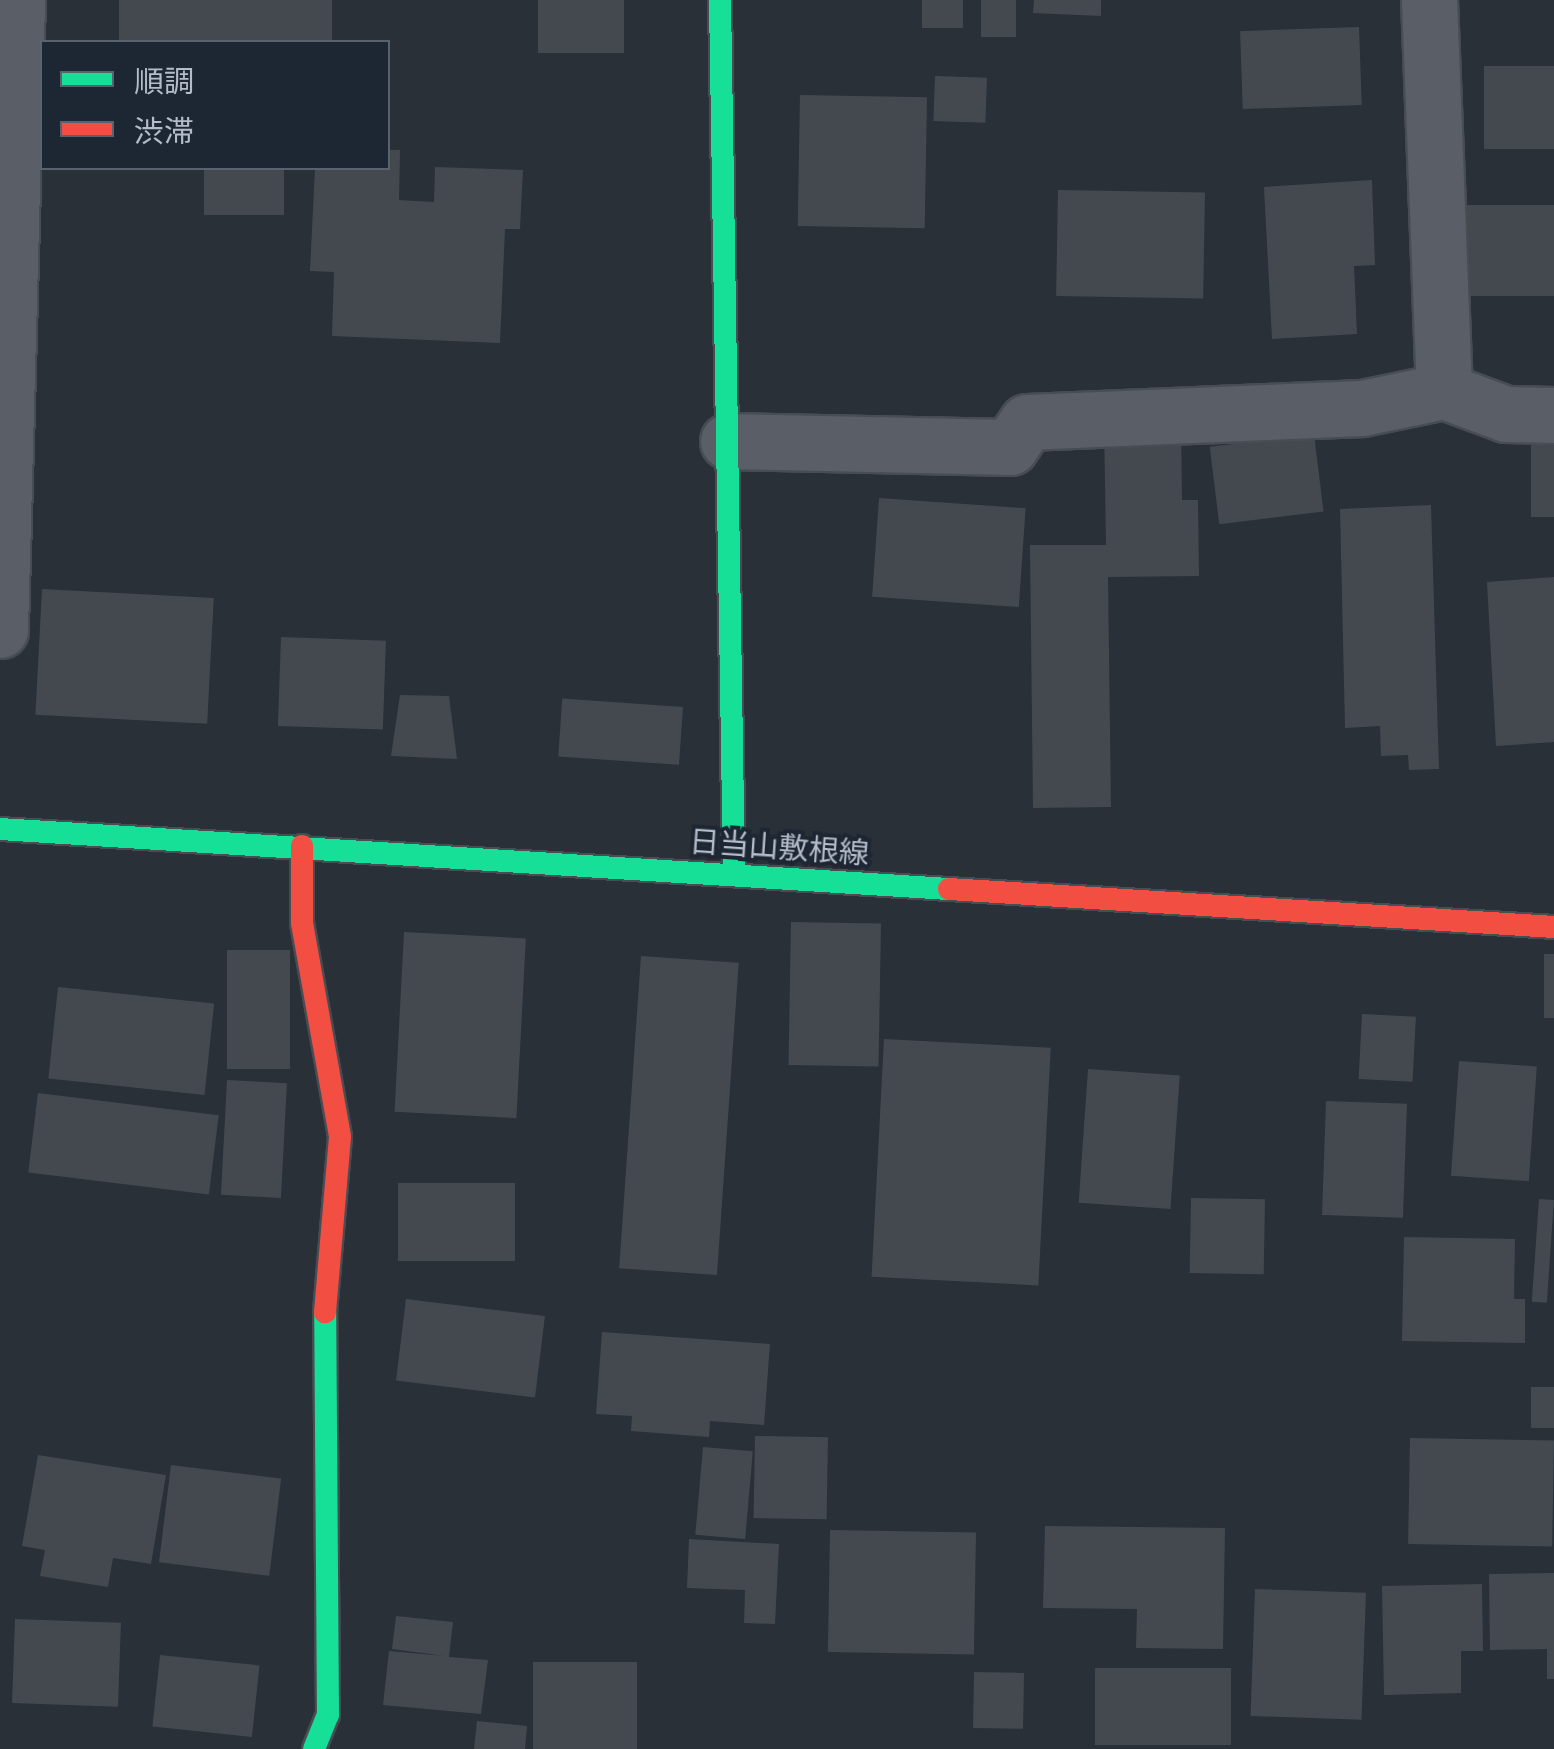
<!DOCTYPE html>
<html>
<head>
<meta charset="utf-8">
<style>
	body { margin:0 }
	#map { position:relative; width:1554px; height:1749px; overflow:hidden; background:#2a3038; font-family:Manrope,"Noto Sans JP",sans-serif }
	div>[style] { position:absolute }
	.building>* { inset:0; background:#444950; transform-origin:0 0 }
	.roads { filter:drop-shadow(2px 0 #484c53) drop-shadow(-2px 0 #484c53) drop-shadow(0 2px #484c53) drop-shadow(0 -2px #484c53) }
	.street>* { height:55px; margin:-27.5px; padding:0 27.5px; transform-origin:27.5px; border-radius:27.5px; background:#5a5e66 }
	.fast>* { height:22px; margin:-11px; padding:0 11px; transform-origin:11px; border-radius:11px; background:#16e098 }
	.jam>* { height:22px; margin:-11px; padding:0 11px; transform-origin:11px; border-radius:11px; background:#f24e42 }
	span { translate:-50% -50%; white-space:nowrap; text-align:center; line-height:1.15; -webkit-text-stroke:8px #1d2633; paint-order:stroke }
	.street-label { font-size:30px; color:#b4bcc9 }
	.legend { position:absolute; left:40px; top:40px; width:350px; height:130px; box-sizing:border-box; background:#1d2633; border:2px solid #59626f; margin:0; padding:12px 18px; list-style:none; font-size:30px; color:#b4bcc9 }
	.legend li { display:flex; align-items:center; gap:20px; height:50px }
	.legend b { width:50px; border:2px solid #59626f }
</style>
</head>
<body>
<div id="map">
	<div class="building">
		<i style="left:119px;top:0;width:213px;height:42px"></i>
		<i style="left:538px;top:0;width:86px;height:53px"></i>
		<i style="left:922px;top:0;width:41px;height:28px"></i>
		<i style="left:981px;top:0;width:35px;height:37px"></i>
		<i style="clip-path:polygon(1034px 0,1101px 0,1101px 16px,1033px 13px)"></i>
		<i style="left:1359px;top:27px;width:78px;height:119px;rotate:88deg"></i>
		<i style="left:1554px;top:66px;width:83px;height:70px;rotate:90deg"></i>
		<i style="left:935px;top:76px;width:52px;height:45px;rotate:2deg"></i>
		<i style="left:800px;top:95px;width:127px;height:131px;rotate:1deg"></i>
		<i style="clip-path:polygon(388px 150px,400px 150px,399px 200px,434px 202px,435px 167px,523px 170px,520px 229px,505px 229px,500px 343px,332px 336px,334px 272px,310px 271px,315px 168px,388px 168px)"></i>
		<i style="left:204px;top:168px;width:80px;height:47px"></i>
		<i style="clip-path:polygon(1372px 180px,1375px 265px,1354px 266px,1357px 334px,1272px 339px,1264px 187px)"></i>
		<i style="left:1058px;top:190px;width:147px;height:106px;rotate:1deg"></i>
		<i style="left:1554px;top:205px;width:91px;height:96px;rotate:90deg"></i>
		<i style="clip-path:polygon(1181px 420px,1182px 500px,1198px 500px,1199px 576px,1108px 577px,1111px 807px,1033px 808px,1030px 545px,1106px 545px,1104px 421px)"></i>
		<i style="left:1314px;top:434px;width:78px;height:105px;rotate:83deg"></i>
		<i style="left:1531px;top:437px;width:23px;height:80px"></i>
		<i style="left:879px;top:498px;width:147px;height:99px;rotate:4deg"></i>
		<i style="clip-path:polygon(1431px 505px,1439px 769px,1409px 770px,1408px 755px,1381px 756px,1380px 726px,1345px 728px,1340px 509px)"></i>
		<i style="clip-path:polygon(1554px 577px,1554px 742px,1496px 746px,1487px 582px)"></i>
		<i style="left:42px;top:589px;width:172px;height:126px;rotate:3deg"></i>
		<i style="left:281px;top:637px;width:105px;height:89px;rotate:2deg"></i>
		<i style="clip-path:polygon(400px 695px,449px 696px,457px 759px,391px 756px)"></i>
		<i style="left:683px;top:707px;width:58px;height:121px;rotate:94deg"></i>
		<i style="left:791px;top:922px;width:90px;height:143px;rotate:1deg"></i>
		<i style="left:404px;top:932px;width:122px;height:180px;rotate:3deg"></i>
		<i style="left:290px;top:950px;width:119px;height:63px;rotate:90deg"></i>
		<i style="left:1544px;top:954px;width:10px;height:64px"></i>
		<i style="left:641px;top:956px;width:98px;height:313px;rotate:4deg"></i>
		<i style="left:58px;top:987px;width:157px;height:92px;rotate:6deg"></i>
		<i style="left:1362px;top:1014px;width:54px;height:65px;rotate:3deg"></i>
		<i style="left:884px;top:1039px;width:167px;height:238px;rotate:3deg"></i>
		<i style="left:1459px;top:1061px;width:78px;height:115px;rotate:4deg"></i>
		<i style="left:1088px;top:1069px;width:92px;height:134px;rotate:4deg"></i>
		<i style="left:227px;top:1080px;width:60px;height:115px;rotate:3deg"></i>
		<i style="left:38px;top:1093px;width:182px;height:80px;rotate:7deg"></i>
		<i style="left:1326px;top:1101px;width:81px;height:114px;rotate:2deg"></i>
		<i style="left:398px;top:1183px;width:117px;height:78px"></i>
		<i style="left:1191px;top:1198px;width:74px;height:75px;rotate:1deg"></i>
		<i style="left:1539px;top:1199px;width:15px;height:103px;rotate:4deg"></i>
		<i style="clip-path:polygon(1404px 1237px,1515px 1239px,1514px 1299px,1525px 1299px,1525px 1343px,1402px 1341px)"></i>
		<i style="left:406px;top:1299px;width:140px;height:82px;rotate:7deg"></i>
		<i style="clip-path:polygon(602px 1332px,770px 1344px,764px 1425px,710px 1421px,709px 1437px,631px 1431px,632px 1416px,596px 1414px)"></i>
		<i style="left:1554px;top:1387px;width:41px;height:23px;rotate:90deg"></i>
		<i style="left:755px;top:1436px;width:73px;height:82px;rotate:1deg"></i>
		<i style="left:1410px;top:1438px;width:144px;height:106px;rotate:1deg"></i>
		<i style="left:703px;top:1447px;width:50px;height:88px;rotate:5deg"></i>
		<i style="clip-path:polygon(38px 1455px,166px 1475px,151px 1564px,113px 1558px,108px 1587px,40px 1576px,45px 1550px,22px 1546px)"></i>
		<i style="left:171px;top:1465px;width:111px;height:98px;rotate:7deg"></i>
		<i style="clip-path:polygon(1045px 1526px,1225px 1528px,1223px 1649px,1136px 1648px,1137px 1609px,1043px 1608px)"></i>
		<i style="left:830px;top:1530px;width:146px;height:122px;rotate:1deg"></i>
		<i style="clip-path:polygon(689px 1539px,779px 1544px,775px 1624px,744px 1623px,745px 1590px,687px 1588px)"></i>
		<i style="clip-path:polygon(1554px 1573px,1554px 1679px,1547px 1679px,1547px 1649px,1490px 1650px,1489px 1574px)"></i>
		<i style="clip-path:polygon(1482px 1584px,1483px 1651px,1461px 1651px,1461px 1693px,1384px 1695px,1382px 1586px)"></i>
		<i style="left:1255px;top:1589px;width:111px;height:127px;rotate:2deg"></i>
		<i style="clip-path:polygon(396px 1616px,453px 1622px,449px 1657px,488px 1660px,481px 1714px,383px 1705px,389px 1651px,445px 1656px,392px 1649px)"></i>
		<i style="left:15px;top:1619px;width:106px;height:84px;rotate:2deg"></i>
		<i style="left:160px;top:1655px;width:100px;height:72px;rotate:6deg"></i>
		<i style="left:533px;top:1662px;width:104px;height:87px"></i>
		<i style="left:1095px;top:1668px;width:136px;height:77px"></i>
		<i style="left:974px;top:1672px;width:50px;height:56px;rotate:1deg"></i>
		<i style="clip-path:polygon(477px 1721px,527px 1726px,525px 1749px,474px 1749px)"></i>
	</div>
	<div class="roads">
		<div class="street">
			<i style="left:1429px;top:0;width:391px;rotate:87.8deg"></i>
			<i style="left:1444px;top:391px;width:66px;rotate:20.4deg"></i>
			<i style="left:1506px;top:414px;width:48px;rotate:1.2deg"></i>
			<i style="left:728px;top:441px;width:282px;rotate:1.2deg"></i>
			<i style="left:1010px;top:447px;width:30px;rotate:-56deg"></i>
			<i style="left:1027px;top:422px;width:335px;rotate:-2.4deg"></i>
			<i style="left:1362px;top:408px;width:84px;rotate:-11.7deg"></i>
			<i style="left:0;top:630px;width:630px;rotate:-88.45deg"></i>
		</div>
		<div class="fast">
			<i style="left:720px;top:0;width:874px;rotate:89.08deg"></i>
			<i style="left:0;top:829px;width:951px;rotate:3.62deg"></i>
			<i style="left:314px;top:1749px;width:37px;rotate:-68deg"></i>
			<i style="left:328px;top:1715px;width:403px;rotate:-90.4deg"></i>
		</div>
		<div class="jam">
			<i style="left:302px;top:846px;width:77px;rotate:90deg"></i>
			<i style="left:302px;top:923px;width:217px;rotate:79.9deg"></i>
			<i style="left:340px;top:1137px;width:176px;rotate:94.9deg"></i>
			<i style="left:949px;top:889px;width:606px;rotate:3.59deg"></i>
		</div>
	</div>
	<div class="street-label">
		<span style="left:779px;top:847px;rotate:4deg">日当山敷根線</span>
	</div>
	<ul class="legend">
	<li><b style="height:12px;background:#16e098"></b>順調</li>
	<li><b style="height:12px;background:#f24e42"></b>渋滞</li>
	</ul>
</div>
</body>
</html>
